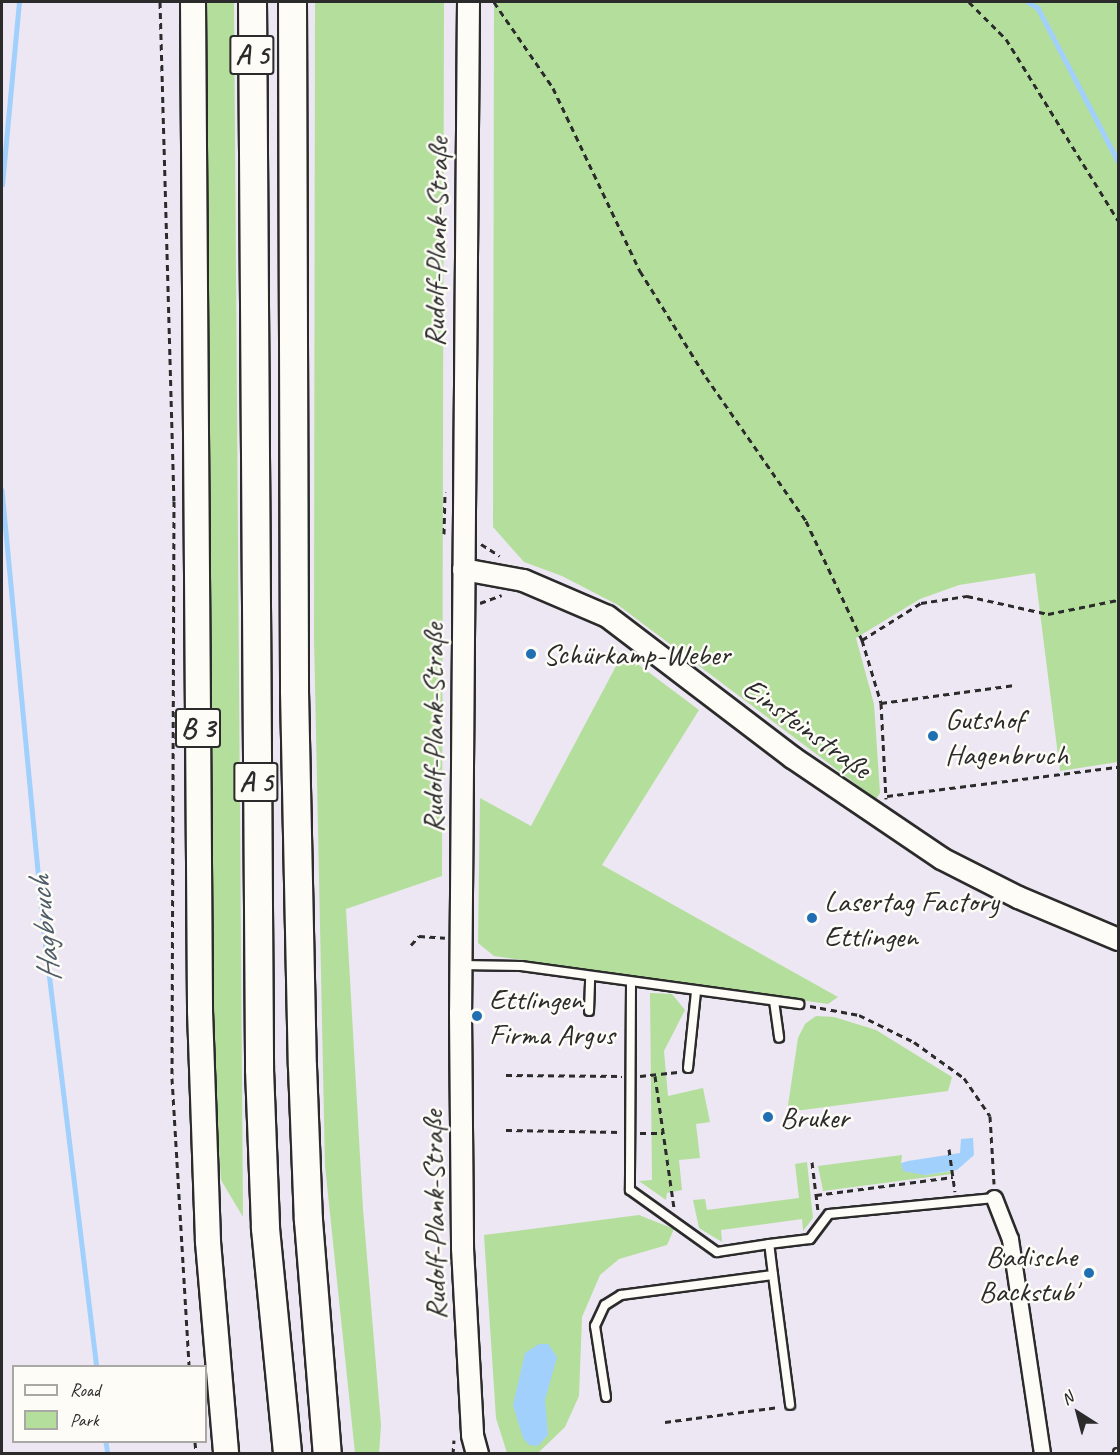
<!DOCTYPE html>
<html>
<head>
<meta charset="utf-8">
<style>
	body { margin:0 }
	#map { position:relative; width:1120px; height:1455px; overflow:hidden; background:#ece7f2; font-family:Caveat,sans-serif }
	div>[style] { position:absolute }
	.green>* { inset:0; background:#b4de9b }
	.water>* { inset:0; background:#a2d0fd }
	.stream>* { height:4.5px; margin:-2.25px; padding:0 2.25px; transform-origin:2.25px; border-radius:2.25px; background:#a2d0fd }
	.path>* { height:3px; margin-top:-1.5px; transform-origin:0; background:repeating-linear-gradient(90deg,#2b2b2b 0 6px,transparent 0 10.5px) }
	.roads { filter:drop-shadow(2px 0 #2b2b2b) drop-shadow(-2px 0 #2b2b2b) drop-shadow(0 2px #2b2b2b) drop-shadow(0 -2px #2b2b2b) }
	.lane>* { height:8px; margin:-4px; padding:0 4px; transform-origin:4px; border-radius:4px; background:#fdfcf7 }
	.street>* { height:15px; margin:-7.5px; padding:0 7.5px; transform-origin:7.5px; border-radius:7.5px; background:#fdfcf7 }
	.secondary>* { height:21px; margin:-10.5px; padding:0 10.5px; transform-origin:10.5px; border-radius:10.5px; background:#fdfcf7 }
	.primary>* { height:24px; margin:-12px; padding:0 12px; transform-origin:12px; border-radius:12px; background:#fdfcf7 }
	.highway>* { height:27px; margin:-13.5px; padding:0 13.5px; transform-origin:13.5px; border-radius:13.5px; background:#fdfcf7 }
	.dots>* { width:16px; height:16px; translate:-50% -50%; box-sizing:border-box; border:3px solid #fdfcf7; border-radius:50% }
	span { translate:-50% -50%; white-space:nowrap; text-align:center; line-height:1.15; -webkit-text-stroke:5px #fdfcf7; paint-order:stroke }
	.shield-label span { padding:2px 4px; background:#fdfcf7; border:2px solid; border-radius:4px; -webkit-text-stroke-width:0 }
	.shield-label { font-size:28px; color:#2b2b2b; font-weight:700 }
	.street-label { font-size:30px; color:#2b2b2b }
	.poi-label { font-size:30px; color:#2b2b2b }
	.left { translate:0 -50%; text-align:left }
	.right { translate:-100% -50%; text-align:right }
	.water-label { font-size:32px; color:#4f5d6a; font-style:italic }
	.frame { position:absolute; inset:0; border:3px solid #2b2b2b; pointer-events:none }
	.legend { position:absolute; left:12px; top:1365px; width:195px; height:78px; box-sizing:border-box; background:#fdfcf7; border:2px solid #a9a8a5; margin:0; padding:8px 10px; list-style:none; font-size:18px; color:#2b2b2b }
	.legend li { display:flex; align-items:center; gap:12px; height:30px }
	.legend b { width:30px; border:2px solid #a9a8a5 }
	.north { position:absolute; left:1048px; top:1383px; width:60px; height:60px; -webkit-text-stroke:4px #fdfcf7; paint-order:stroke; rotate:324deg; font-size:16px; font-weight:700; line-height:24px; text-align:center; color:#2b2b2b }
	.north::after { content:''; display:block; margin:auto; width:21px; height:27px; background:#2b2b2b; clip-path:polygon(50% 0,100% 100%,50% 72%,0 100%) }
</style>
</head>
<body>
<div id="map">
	<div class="green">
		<i style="clip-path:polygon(203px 2px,234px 2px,243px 1217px,221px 1180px,208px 982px,207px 185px)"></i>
		<i style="clip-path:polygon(315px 2px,444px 2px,442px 876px,346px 909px,363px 1209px,381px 1425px,379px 1454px,355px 1453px,325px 1166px,314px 637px)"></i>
		<i style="clip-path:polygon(494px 2px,1118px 2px,1118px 762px,1060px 771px,1035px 573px,959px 585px,920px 599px,856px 638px,874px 704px,880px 793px,876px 799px,618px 605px,562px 576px,524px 562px,493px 527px)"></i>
		<i style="clip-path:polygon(623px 653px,699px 710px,602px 865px,838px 997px,828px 1004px,494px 956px,478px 943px,480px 798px,531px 826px)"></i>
		<i style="clip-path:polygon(650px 993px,672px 994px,685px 1010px,664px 1051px,668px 1096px,703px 1088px,710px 1122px,696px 1124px,700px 1158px,679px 1160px,682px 1190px,667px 1193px,666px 1200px,639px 1181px,652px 1180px)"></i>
		<i style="clip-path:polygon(816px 1016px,834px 1017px,876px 1030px,952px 1077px,948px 1091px,787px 1112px,798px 1038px,805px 1024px)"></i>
		<i style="clip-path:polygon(902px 1155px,901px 1163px,925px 1175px,952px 1171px,952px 1174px,823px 1191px,818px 1166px)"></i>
		<i style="clip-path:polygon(807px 1162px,813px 1218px,803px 1231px,802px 1219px,721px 1230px,722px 1242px,699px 1228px,693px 1200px,705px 1199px,707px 1210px,799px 1198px,795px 1164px)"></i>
		<i style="clip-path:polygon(639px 1215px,674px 1229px,667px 1245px,619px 1259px,600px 1275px,582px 1317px,579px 1396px,565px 1427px,538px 1453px,507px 1453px,496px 1418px,484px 1235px)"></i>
	</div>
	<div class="water">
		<i style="clip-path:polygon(973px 1138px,974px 1155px,957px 1170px,925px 1175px,903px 1171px,901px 1163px,908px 1161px,960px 1153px,961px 1139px)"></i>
		<i style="clip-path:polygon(539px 1344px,548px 1344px,557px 1357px,545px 1400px,548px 1435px,538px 1446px,529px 1445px,523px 1438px,513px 1405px,525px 1353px)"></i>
	</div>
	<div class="stream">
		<i style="left:1028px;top:2px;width:12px;rotate:31deg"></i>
		<i style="left:1038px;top:8px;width:173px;rotate:62.4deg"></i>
		<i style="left:2px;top:185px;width:184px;rotate:-84.7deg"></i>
		<i style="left:2px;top:490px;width:443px;rotate:84.6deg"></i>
		<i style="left:44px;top:931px;width:438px;rotate:83.1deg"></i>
		<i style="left:106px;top:1442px;width:12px;rotate:81deg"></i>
	</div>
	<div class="path">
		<i style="left:160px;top:2px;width:499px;rotate:88.4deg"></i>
		<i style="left:174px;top:501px;width:577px;rotate:90.2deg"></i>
		<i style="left:172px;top:1078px;width:289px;rotate:86.6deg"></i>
		<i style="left:494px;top:2px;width:104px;rotate:55.5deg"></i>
		<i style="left:553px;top:88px;width:203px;rotate:64.6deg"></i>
		<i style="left:640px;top:271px;width:125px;rotate:58.1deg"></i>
		<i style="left:706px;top:377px;width:175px;rotate:55.2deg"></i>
		<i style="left:806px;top:521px;width:132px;rotate:64.8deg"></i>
		<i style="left:862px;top:640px;width:66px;rotate:73.2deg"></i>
		<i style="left:881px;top:703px;width:96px;rotate:87deg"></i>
		<i style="left:969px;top:2px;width:52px;rotate:45deg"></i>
		<i style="left:1006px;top:39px;width:213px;rotate:58.3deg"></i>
		<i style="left:444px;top:534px;width:42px;rotate:-88.6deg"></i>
		<i style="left:481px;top:544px;width:22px;rotate:32deg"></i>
		<i style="left:480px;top:603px;width:23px;rotate:-20deg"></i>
		<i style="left:862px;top:640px;width:70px;rotate:-32.1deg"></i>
		<i style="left:921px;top:603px;width:47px;rotate:-8.7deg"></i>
		<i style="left:967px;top:596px;width:83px;rotate:12.5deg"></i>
		<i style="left:1048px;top:614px;width:71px;rotate:-11.3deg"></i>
		<i style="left:881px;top:703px;width:135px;rotate:-7.7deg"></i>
		<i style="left:887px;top:796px;width:233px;rotate:-7.2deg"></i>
		<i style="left:411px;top:945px;width:12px;rotate:-48deg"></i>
		<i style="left:419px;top:936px;width:26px;rotate:4deg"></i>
		<i style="left:810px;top:1006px;width:50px;rotate:10.4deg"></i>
		<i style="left:859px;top:1015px;width:61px;rotate:26.1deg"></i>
		<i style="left:914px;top:1042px;width:62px;rotate:35.8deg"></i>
		<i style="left:964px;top:1078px;width:46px;rotate:55.6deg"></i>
		<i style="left:990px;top:1116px;width:68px;rotate:86.6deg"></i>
		<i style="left:506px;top:1075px;width:116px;rotate:0.5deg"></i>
		<i style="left:640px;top:1076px;width:38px;rotate:-6deg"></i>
		<i style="left:655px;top:1076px;width:133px;rotate:81.8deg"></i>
		<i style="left:506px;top:1130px;width:115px;rotate:1deg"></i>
		<i style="left:640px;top:1133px;width:23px"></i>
		<i style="left:949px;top:1149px;width:43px;rotate:82.1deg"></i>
		<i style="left:812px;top:1162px;width:49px;rotate:83deg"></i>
		<i style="left:816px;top:1195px;width:138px;rotate:-7.5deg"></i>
		<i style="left:665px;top:1422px;width:115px;rotate:-7.5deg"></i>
		<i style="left:195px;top:1442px;width:12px;rotate:85deg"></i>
		<i style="left:453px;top:1454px;width:14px;rotate:-86deg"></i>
	</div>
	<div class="roads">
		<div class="lane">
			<i style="left:461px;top:965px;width:60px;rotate:1deg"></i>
			<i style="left:521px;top:966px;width:281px;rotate:7.8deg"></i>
			<i style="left:631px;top:984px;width:206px;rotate:90.3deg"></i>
			<i style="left:630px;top:1190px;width:107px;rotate:35.5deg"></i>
			<i style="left:717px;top:1252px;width:53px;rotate:-8.7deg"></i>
			<i style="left:774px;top:1001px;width:37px;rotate:82deg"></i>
			<i style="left:589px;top:1011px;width:34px;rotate:-88deg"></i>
			<i style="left:688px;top:1068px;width:76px;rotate:-84deg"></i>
			<i style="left:773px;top:1275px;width:31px;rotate:-97deg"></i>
			<i style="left:769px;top:1244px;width:41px;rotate:-7deg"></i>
			<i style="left:810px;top:1239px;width:31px;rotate:-53deg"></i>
			<i style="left:829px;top:1214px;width:166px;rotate:-5.5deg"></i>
			<i style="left:606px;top:1397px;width:72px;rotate:-98.8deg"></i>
			<i style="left:595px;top:1326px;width:23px;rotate:-65deg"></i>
			<i style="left:605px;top:1305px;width:19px;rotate:-32deg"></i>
			<i style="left:621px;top:1295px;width:153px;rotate:-7.5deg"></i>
			<i style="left:773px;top:1275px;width:131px;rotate:82.5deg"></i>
			<i style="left:1118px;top:1454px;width:1px;rotate:-90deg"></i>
		</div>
		<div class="street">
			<i style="left:994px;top:1198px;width:44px;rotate:68.7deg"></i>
			<i style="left:1010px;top:1239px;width:217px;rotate:81.5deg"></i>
		</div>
		<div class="secondary">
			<i style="left:468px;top:2px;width:1010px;rotate:90.45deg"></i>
			<i style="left:460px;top:1012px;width:236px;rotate:89.5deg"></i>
			<i style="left:462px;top:1248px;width:187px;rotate:86.9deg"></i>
			<i style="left:472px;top:1435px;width:20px;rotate:75deg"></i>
			<i style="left:463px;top:569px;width:61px;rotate:10.4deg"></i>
			<i style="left:523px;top:580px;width:91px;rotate:23.2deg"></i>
			<i style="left:607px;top:616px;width:233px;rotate:37.3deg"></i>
			<i style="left:792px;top:757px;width:180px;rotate:34.1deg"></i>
			<i style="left:941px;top:858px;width:86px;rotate:26.9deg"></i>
			<i style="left:1018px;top:897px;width:108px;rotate:22.8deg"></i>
		</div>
		<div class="primary">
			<i style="left:193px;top:2px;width:1009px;rotate:89.6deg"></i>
			<i style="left:200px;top:1011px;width:231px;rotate:88deg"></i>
			<i style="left:208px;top:1242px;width:213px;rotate:85.1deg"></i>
		</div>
		<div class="highway">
			<i style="left:252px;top:2px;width:1067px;rotate:89.62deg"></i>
			<i style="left:259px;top:1069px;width:159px;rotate:87.8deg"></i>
			<i style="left:265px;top:1228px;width:227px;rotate:84.4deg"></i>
			<i style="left:292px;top:2px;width:689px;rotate:89.83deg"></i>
			<i style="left:294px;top:691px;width:375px;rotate:88.8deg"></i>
			<i style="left:302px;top:1066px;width:154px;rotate:87.8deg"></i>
			<i style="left:308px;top:1220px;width:235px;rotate:85.4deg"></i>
		</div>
	</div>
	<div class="dots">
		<i style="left:531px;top:654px;background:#1f6fb2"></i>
		<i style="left:933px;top:736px;background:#1f6fb2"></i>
		<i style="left:812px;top:918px;background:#1f6fb2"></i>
		<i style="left:477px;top:1016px;background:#1f6fb2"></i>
		<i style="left:768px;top:1117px;background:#1f6fb2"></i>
		<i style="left:1089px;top:1273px;background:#1f6fb2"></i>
	</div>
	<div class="shield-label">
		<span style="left:252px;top:55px">A 5</span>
		<span style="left:198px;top:728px">B 3</span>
		<span style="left:256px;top:782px">A 5</span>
	</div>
	<div class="street-label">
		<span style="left:436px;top:242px;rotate:-89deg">Rudolf-Plank-Straße</span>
		<span style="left:433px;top:728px;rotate:-90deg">Rudolf-Plank-Straße</span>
		<span style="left:807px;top:728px;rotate:36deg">Einsteinstraße</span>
		<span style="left:434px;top:1215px;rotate:-91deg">Rudolf-Plank-Straße</span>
	</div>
	<div class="poi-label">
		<span class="left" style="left:543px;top:654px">Schürkamp-Weber</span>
		<span class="left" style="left:945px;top:736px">Gutshof<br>Hagenbruch</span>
		<span class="left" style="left:824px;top:918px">Lasertag Factory<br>Ettlingen</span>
		<span class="left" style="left:489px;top:1016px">Ettlingen<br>Firma Argus</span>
		<span class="left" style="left:780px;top:1117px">Bruker</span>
		<span class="right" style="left:1077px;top:1273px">Badische<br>Backstub'</span>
	</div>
	<div class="water-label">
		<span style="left:45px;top:929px;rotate:-96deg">Hagbruch</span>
	</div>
	<div class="frame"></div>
	<ul class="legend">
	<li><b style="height:8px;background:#fdfcf7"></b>Road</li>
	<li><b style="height:16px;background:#b4de9b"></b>Park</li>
	</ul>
	<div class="north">N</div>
</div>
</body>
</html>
